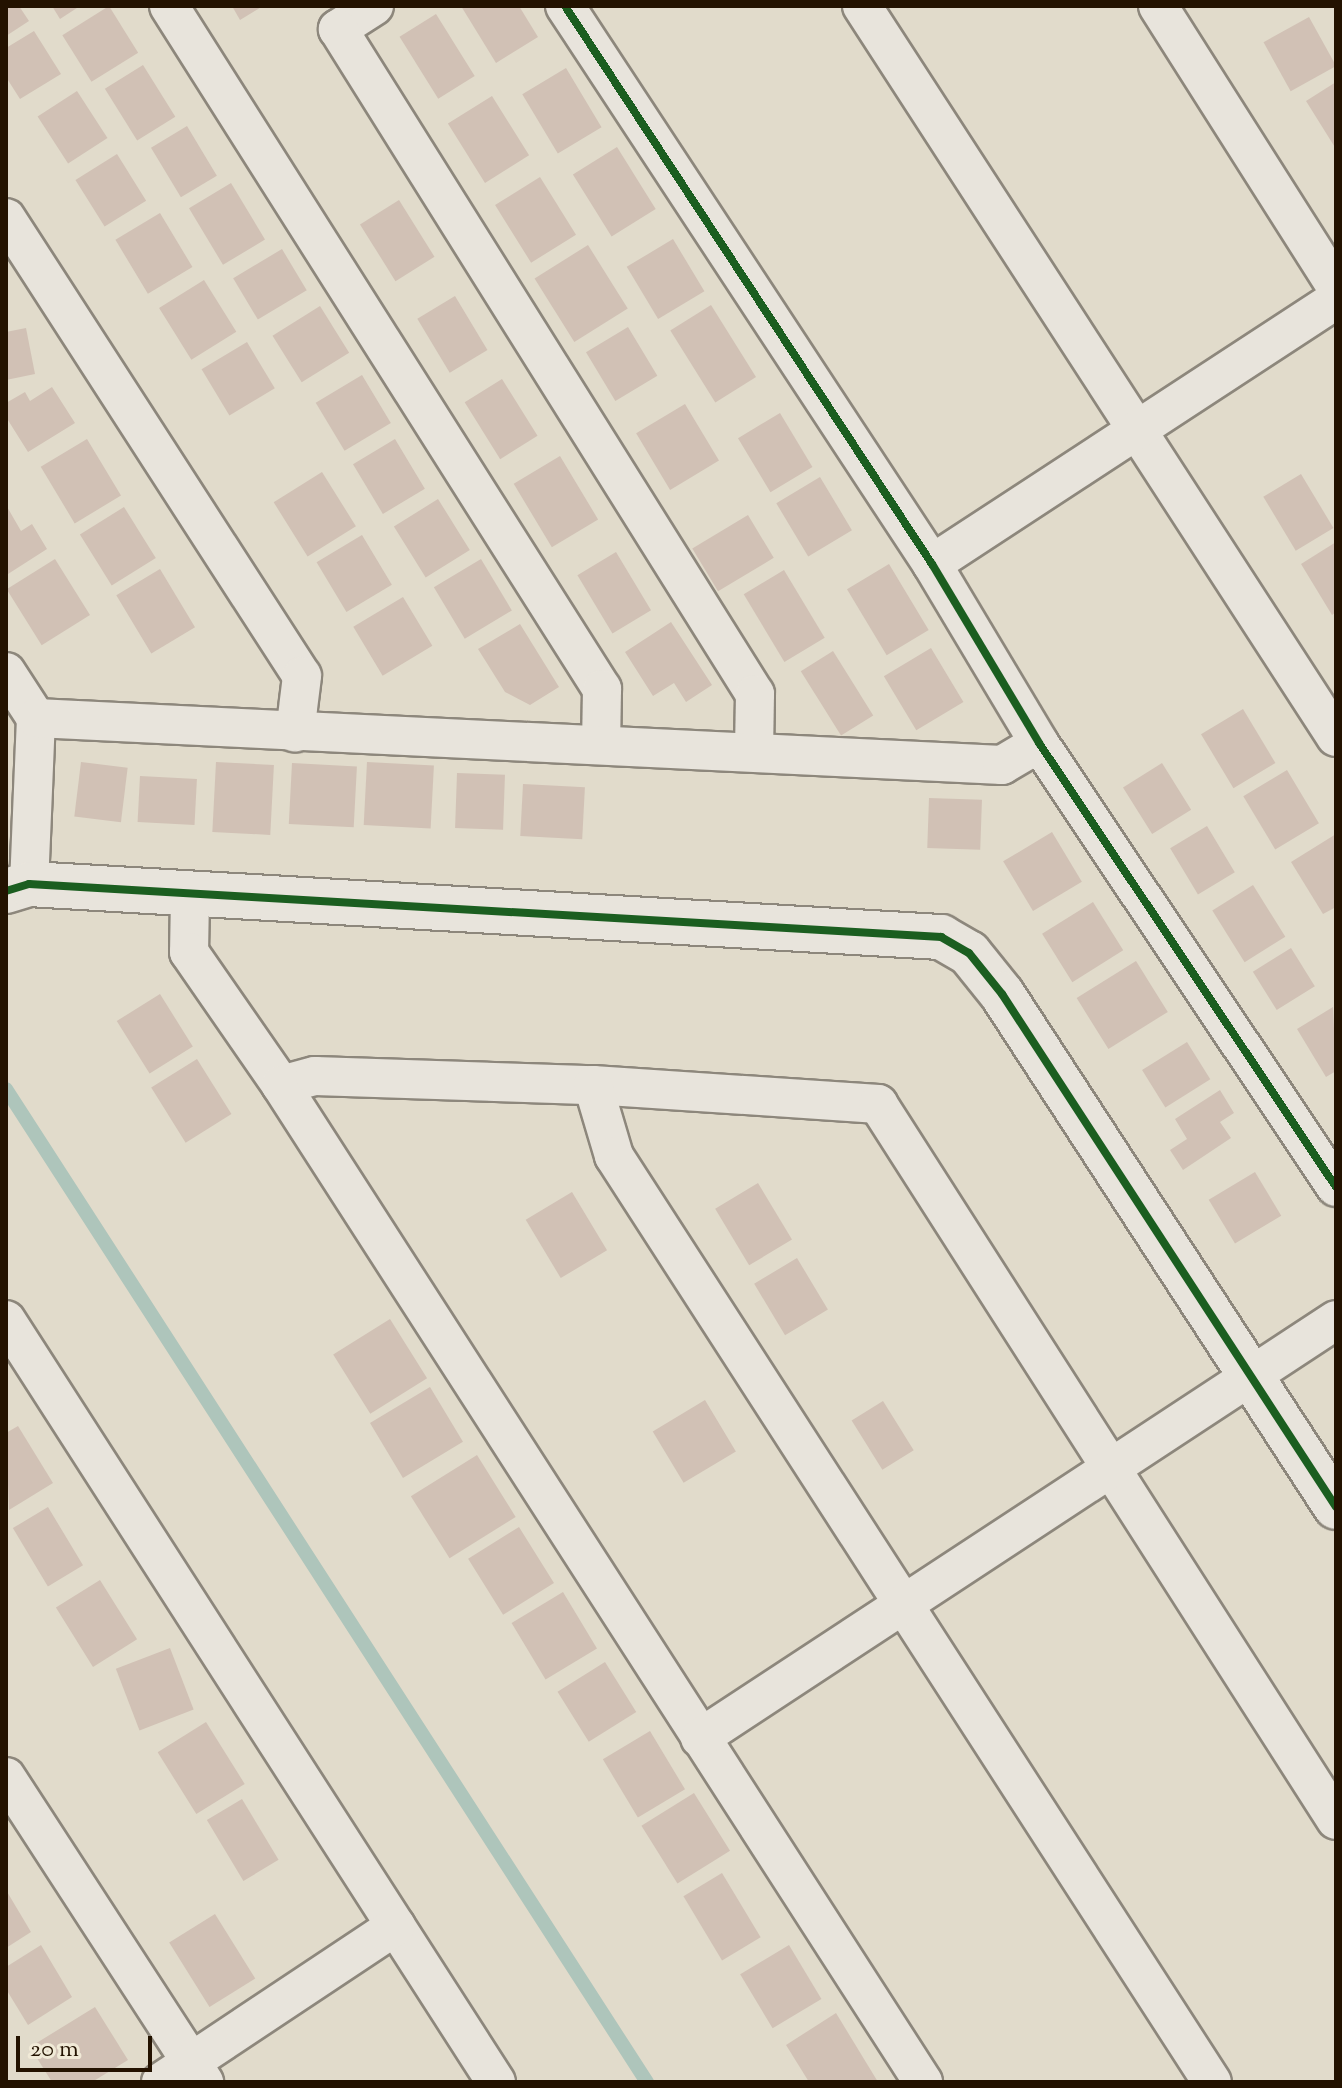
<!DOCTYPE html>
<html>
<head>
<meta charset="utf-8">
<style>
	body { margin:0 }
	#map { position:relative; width:1342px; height:2088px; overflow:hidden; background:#e1dbcb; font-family:"Sorts Mill Goudy",serif }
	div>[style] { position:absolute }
	.stream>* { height:14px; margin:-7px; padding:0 7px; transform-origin:7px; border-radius:7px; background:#aec5bb }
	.building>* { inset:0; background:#d1c1b5; transform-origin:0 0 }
	.roads { filter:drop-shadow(2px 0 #8d877c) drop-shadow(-2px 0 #8d877c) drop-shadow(0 2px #8d877c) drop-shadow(0 -2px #8d877c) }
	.street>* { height:38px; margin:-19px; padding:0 19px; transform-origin:19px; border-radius:19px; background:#e8e4dc }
	.secondary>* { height:44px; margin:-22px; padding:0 22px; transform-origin:22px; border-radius:22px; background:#e8e4dc }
	.cycleway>* { height:8px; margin:-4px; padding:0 4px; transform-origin:4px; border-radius:4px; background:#1b5e20 }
	span { translate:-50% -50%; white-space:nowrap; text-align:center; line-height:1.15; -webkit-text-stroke:6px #f1ead7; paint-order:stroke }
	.frame { position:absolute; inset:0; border:8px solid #231200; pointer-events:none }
	.scale { position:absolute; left:16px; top:2036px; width:136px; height:36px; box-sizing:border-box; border:4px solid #231200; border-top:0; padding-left:10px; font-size:24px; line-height:28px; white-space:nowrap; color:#231200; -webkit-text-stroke:6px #f1ead7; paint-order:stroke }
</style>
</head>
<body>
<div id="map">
	<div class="stream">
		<i style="left:6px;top:1089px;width:1182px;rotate:57.16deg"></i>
	</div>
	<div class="building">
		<i style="clip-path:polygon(6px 6px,19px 6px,29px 21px,6px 36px)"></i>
		<i style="clip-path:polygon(52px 6px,80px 6px,60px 19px)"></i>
		<i style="left:109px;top:6px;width:55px;height:55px;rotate:58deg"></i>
		<i style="clip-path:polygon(232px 6px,263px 6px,240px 20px)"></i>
		<i style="clip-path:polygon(461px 6px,519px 6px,538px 37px,496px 63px)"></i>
		<i style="left:436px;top:14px;width:73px;height:43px;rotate:58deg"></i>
		<i style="left:1309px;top:17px;width:56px;height:52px;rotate:61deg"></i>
		<i style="clip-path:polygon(34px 31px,61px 74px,20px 99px,6px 77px,6px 48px)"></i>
		<i style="left:143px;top:65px;width:61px;height:45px;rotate:58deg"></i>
		<i style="left:566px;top:68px;width:69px;height:51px;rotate:59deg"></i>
		<i style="clip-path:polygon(1336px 82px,1336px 149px,1306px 101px)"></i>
		<i style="left:77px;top:91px;width:56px;height:47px;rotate:57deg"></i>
		<i style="left:492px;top:96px;width:70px;height:52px;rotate:58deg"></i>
		<i style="left:187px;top:126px;width:58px;height:42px;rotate:59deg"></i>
		<i style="left:617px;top:147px;width:73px;height:52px;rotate:58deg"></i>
		<i style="left:117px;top:154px;width:55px;height:49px;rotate:58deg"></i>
		<i style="left:540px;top:177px;width:68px;height:53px;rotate:58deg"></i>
		<i style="left:231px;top:183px;width:66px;height:49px;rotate:59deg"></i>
		<i style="left:399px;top:200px;width:67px;height:46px;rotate:58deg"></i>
		<i style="left:160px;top:213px;width:63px;height:52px;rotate:59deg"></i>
		<i style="left:673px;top:239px;width:61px;height:54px;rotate:59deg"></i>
		<i style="left:588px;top:245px;width:75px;height:63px;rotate:58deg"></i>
		<i style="left:282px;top:249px;width:48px;height:57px;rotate:59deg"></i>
		<i style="left:204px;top:280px;width:61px;height:53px;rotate:58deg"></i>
		<i style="left:455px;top:296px;width:63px;height:44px;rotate:59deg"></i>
		<i style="left:711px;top:305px;width:85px;height:48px;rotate:58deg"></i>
		<i style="left:320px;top:306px;width:55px;height:56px;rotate:58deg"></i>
		<i style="left:628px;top:327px;width:57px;height:49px;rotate:59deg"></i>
		<i style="clip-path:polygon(26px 328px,35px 374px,6px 380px,6px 332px)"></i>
		<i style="left:247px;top:342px;width:54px;height:53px;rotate:59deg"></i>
		<i style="left:362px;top:375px;width:56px;height:54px;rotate:59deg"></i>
		<i style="left:502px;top:379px;width:67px;height:44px;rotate:58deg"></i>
		<i style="clip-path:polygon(52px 387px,75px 423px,28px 452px,6px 417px,6px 403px,25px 392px,30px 401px)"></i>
		<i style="left:685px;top:404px;width:66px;height:57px;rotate:59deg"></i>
		<i style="left:780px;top:413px;width:63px;height:49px;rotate:59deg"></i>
		<i style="left:87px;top:439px;width:66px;height:54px;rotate:59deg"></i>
		<i style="left:395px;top:439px;width:58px;height:49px;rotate:59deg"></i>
		<i style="left:560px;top:456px;width:74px;height:54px;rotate:59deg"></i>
		<i style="left:322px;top:472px;width:64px;height:57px;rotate:58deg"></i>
		<i style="left:1301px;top:474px;width:63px;height:44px;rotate:59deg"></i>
		<i style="left:820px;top:477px;width:62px;height:51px;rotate:59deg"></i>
		<i style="left:438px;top:499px;width:60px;height:52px;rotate:58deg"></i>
		<i style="clip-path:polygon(6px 505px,21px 531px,32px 524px,47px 549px,8px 574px)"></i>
		<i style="left:124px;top:507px;width:60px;height:52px;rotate:58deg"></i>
		<i style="left:748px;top:515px;width:50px;height:65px;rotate:59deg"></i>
		<i style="left:362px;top:535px;width:58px;height:53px;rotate:59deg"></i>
		<i style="clip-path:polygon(1336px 542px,1336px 612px,1332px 615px,1301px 564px)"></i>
		<i style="left:616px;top:552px;width:68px;height:45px;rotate:59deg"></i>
		<i style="left:55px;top:559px;width:66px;height:57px;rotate:58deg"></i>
		<i style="left:481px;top:559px;width:60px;height:55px;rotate:59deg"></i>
		<i style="left:889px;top:564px;width:77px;height:49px;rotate:59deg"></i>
		<i style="left:160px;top:569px;width:68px;height:51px;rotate:59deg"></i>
		<i style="left:784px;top:570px;width:79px;height:47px;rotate:59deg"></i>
		<i style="left:403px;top:597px;width:57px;height:58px;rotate:59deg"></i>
		<i style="clip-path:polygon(671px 622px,712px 685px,686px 702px,674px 683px,653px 696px,625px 652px)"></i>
		<i style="clip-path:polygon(520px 624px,559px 687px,530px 705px,505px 692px,478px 649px)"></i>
		<i style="left:931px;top:648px;width:63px;height:55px;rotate:59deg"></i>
		<i style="left:833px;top:651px;width:76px;height:38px;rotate:58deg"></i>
		<i style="left:1243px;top:709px;width:63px;height:49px;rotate:59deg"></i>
		<i style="left:81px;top:762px;width:47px;height:55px;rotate:7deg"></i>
		<i style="left:216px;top:762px;width:58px;height:70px;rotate:3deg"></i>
		<i style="left:367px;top:762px;width:67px;height:63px;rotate:3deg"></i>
		<i style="left:292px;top:763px;width:65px;height:61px;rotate:3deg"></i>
		<i style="left:1162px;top:763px;width:55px;height:46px;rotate:58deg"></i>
		<i style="left:1287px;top:770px;width:62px;height:51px;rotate:59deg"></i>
		<i style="left:457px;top:773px;width:48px;height:55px;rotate:2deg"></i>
		<i style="left:140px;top:776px;width:57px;height:46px;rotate:3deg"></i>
		<i style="left:523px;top:784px;width:62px;height:52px;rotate:3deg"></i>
		<i style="left:929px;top:798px;width:53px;height:50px;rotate:2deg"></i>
		<i style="left:1207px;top:826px;width:54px;height:43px;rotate:59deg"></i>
		<i style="left:1052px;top:832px;width:58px;height:57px;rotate:59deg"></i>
		<i style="clip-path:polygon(1336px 834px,1336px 907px,1323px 914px,1291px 862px)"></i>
		<i style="left:1253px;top:885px;width:61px;height:48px;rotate:58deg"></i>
		<i style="left:1093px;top:902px;width:57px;height:60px;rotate:58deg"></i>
		<i style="left:1291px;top:948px;width:45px;height:45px;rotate:58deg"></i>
		<i style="left:1136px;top:961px;width:60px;height:70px;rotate:58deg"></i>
		<i style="left:160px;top:994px;width:62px;height:51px;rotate:58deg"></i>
		<i style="clip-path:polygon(1333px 1007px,1336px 1071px,1326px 1077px,1297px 1029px)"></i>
		<i style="left:1187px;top:1042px;width:44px;height:53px;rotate:58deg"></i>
		<i style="left:197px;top:1059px;width:65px;height:54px;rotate:58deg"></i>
		<i style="clip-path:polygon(1220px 1090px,1234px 1113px,1220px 1122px,1231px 1138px,1183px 1170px,1170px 1150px,1187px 1139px,1175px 1119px)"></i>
		<i style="left:1255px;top:1172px;width:51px;height:54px;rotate:59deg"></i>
		<i style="left:758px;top:1183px;width:66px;height:50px;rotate:59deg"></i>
		<i style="left:572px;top:1192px;width:68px;height:54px;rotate:59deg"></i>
		<i style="left:797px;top:1258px;width:60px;height:50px;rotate:59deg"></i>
		<i style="left:390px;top:1319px;width:70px;height:67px;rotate:58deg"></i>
		<i style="left:430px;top:1387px;width:64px;height:70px;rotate:59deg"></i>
		<i style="left:705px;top:1400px;width:60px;height:61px;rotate:59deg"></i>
		<i style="left:883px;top:1401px;width:58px;height:37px;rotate:58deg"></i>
		<i style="clip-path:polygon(18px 1426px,53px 1483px,9px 1510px,6px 1433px)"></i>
		<i style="left:477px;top:1455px;width:73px;height:78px;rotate:58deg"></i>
		<i style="left:48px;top:1507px;width:68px;height:41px;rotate:59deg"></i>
		<i style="left:519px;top:1527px;width:66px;height:60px;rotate:58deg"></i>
		<i style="left:100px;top:1580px;width:70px;height:52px;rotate:58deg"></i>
		<i style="left:563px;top:1592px;width:66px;height:60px;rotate:59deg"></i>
		<i style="left:170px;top:1648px;width:66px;height:58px;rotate:69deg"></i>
		<i style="left:605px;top:1662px;width:59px;height:56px;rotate:58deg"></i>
		<i style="left:206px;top:1722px;width:73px;height:57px;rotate:58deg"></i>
		<i style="left:650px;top:1731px;width:68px;height:55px;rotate:59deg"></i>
		<i style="left:694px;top:1793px;width:68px;height:62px;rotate:58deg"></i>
		<i style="left:242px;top:1799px;width:71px;height:41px;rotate:59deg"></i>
		<i style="left:722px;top:1873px;width:75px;height:45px;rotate:59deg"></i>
		<i style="clip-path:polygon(6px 1890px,31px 1932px,6px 1948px)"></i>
		<i style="left:215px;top:1914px;width:76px;height:54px;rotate:58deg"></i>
		<i style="clip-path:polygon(41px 1945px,72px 1997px,28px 2025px,6px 1989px,6px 1967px)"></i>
		<i style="left:789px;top:1945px;width:63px;height:57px;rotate:59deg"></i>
		<i style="clip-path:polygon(95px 2007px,128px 2060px,92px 2082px,52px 2082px,30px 2047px)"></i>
		<i style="clip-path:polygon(836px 2013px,878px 2082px,809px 2082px,786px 2045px)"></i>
	</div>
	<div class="roads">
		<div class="street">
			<i style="left:169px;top:6px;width:809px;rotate:57.63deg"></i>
			<i style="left:602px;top:689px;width:56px;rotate:91deg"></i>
			<i style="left:374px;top:6px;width:43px;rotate:147.4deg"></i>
			<i style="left:338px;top:29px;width:785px;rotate:57.91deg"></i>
			<i style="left:755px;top:694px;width:58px;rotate:91deg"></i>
			<i style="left:565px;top:6px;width:668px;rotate:56.67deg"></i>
			<i style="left:932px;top:564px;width:209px;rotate:59.1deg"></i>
			<i style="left:1039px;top:743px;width:534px;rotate:56.22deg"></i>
			<i style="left:862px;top:6px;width:871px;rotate:57.04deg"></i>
			<i style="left:1158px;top:6px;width:332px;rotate:57.6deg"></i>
			<i style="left:6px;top:218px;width:545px;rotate:57.13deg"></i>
			<i style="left:302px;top:676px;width:57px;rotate:97deg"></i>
			<i style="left:932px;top:564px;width:483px;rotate:-33.2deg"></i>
			<i style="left:6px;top:672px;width:55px;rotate:56.9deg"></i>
			<i style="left:36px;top:718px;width:166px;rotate:92.4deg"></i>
			<i style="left:36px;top:718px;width:967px;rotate:2.79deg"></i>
			<i style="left:1002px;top:765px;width:43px;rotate:-30.7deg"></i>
			<i style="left:190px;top:897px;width:55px;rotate:91deg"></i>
			<i style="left:189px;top:952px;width:162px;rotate:55.3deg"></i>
			<i style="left:281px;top:1085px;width:1186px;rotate:57.22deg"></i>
			<i style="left:281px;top:1085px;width:35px;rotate:-15deg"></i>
			<i style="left:315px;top:1076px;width:278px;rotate:1.9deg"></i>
			<i style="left:593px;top:1085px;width:286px;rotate:3.8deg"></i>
			<i style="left:878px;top:1104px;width:850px;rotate:57.39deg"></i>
			<i style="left:593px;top:1085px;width:74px;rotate:73.5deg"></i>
			<i style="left:614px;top:1156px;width:1102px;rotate:57.15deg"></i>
			<i style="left:6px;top:1320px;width:906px;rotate:57.26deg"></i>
			<i style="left:700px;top:1738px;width:761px;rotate:-33.31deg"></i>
			<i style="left:6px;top:1777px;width:364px;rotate:57deg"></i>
			<i style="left:161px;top:2082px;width:282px;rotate:-33.6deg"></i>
		</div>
		<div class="secondary">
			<i style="left:6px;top:891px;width:24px;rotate:-17deg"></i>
			<i style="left:29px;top:884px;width:914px;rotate:3.33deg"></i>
			<i style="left:941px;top:937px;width:32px;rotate:30deg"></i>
			<i style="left:969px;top:953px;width:53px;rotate:51.2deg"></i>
			<i style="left:1002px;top:994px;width:612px;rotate:56.93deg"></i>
		</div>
	</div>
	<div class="cycleway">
		<i style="left:565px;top:6px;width:668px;rotate:56.67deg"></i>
		<i style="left:932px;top:564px;width:209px;rotate:59.1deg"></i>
		<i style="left:1039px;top:743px;width:534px;rotate:56.22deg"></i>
		<i style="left:6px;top:891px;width:24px;rotate:-17deg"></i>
		<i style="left:29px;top:884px;width:914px;rotate:3.33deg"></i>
		<i style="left:941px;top:937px;width:32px;rotate:30deg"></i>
		<i style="left:969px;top:953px;width:53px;rotate:51.2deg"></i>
		<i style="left:1002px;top:994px;width:612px;rotate:56.93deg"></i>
	</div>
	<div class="frame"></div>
	<div class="scale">20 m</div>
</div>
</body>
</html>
